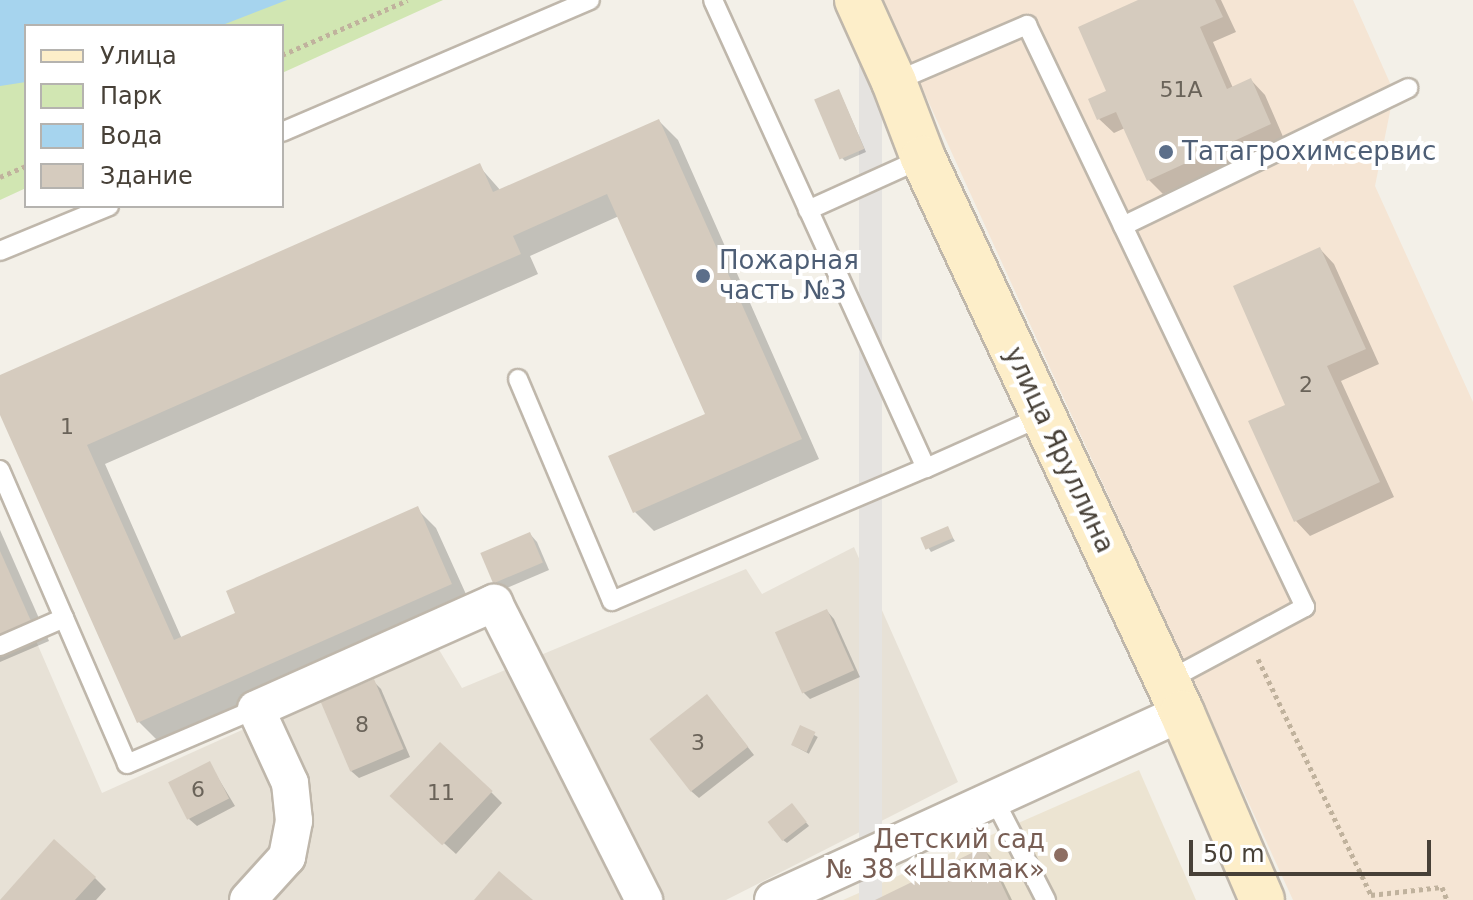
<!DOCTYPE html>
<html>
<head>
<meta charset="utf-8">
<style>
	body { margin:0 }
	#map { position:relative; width:1473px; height:900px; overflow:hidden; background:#f3f0e8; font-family:"DejaVu Sans",sans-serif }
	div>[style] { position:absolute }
	.residential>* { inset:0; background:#e7e1d6 }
	.commercial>* { inset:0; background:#f5e5d4 }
	.education>* { inset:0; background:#ece4d2 }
	.green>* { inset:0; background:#d1e6b2 }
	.parking>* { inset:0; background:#e5e3e0; transform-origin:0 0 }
	.water>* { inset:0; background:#a6d4ee }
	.shadow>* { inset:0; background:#0003; transform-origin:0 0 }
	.building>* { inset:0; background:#d5cbbe; transform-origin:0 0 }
	.path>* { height:5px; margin-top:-2.5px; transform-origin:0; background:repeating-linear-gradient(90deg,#c0b29d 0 4px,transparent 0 8px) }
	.roads { filter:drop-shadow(2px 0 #bfb7ab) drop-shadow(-2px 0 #bfb7ab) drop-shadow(0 2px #bfb7ab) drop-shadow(0 -2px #bfb7ab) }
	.lane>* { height:18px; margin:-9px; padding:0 9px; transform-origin:9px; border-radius:9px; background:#fff }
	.street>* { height:36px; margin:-18px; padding:0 18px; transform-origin:18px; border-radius:18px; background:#fff }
	.secondary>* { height:44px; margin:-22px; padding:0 22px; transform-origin:22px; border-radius:22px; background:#fdeec9 }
	.dots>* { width:22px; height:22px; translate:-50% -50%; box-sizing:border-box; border:4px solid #fff; border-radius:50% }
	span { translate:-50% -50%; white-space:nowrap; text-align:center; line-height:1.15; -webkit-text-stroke:8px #fff; paint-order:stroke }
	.number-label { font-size:22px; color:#6a6359 }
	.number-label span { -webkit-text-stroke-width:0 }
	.service-label { font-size:26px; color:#4e5e75 }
	.left { translate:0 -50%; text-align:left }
	.street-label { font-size:26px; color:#474037 }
	.education-label { font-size:26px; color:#785e54 }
	.right { translate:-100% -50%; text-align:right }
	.legend { position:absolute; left:24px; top:24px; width:260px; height:184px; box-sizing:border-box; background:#fff; border:2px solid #b5b3af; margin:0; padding:10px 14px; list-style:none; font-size:24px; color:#474037 }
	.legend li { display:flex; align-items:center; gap:16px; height:40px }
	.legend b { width:40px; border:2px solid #b5b3af }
	.scale { position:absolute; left:1189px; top:840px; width:242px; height:36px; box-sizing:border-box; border:4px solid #474037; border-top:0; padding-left:10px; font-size:24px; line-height:28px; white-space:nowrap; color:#474037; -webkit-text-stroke:6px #fff; paint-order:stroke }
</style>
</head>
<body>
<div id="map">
	<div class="residential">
		<i style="clip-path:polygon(854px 547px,958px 782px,726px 900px,0 900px,0 558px,102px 793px,435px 643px,462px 688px,746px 569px,762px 594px)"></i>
	</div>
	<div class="commercial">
		<i style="clip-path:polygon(882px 0,1353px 0,1394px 92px,1375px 186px,1473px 402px,1473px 900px,1293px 900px)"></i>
	</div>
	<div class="education">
		<i style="clip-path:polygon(1139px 770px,1196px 900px,843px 900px)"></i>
	</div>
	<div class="green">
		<i style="clip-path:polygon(0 0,443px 0,282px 73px,282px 26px,26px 26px,26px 188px,0 200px)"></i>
	</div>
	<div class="parking">
		<i style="left:859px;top:0;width:23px;height:989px"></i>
	</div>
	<div class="water">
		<i style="clip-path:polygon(0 0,287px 0,220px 26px,26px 26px,26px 82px,0 86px)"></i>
	</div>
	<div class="shadow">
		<i style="clip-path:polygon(1143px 0,1221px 0,1236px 32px,1213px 42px,1233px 88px,1251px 80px,1265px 95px,1284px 139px,1163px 194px,1148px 179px,1125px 128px,1114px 133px,1099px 119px)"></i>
		<i style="clip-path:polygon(841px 95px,866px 152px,845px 161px,842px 158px)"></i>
		<i style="clip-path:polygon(659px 121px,678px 140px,819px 459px,654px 531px,635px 512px,707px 415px,619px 216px,530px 256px,538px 274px,105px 464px,182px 639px,238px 614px,417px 509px,436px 528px,470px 603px,158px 741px,138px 721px,0 410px,0 378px,479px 166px,501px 191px)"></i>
		<i style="clip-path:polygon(1320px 249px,1334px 264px,1379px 364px,1341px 381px,1394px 497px,1310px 536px,1296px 521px,1251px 422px,1288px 406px)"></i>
		<i style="clip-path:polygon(947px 529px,955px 541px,931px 552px,923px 539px)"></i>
		<i style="clip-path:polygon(0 530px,49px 641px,0 662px)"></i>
		<i style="clip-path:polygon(530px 534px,537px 542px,549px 570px,502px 590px,495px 582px)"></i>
		<i style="clip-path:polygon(827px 611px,834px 619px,860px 677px,810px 699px,803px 692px)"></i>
		<i style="clip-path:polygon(373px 681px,381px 689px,410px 757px,359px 778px,351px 771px)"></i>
		<i style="clip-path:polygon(714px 704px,754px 755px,699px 798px,691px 791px)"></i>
		<i style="left:801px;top:728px;width:19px;height:19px;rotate:28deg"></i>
		<i style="clip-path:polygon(209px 763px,235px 806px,197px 826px,189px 819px)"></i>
		<i style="clip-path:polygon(491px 792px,502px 803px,456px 854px,404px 807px)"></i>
		<i style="clip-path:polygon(795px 809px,809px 826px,787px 843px,783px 840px)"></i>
		<i style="clip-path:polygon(983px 849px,991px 857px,1012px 900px,880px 900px)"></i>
		<i style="clip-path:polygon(95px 878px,106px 889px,96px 900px,1px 900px)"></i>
	</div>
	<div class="building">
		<i style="clip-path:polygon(1138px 0,1215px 0,1223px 17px,1200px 27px,1227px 89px,1251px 78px,1271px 124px,1147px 181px,1116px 112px,1097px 120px,1088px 99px,1106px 91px,1078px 27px)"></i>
		<i style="left:839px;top:89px;width:65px;height:27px;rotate:67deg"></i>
		<i style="clip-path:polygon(659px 119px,802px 439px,633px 513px,608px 456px,705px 414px,607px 194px,513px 236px,521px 254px,87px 445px,174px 640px,235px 613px,226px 591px,418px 506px,452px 584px,137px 723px,0 415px,0 375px,480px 163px,493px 192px)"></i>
		<i style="clip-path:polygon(1320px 247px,1366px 349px,1327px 366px,1380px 482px,1294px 522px,1248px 421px,1285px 405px,1233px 286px)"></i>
		<i style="left:948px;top:526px;width:13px;height:30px;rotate:67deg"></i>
		<i style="left:530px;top:532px;width:33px;height:54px;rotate:67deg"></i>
		<i style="clip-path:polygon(0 551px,31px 621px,0 635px)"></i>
		<i style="left:827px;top:609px;width:67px;height:57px;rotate:66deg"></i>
		<i style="left:374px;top:679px;width:76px;height:58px;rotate:67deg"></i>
		<i style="left:707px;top:694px;width:67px;height:73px;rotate:52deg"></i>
		<i style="left:800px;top:725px;width:17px;height:22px;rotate:24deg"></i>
		<i style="left:440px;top:742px;width:72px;height:74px;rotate:43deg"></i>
		<i style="left:210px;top:761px;width:42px;height:47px;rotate:63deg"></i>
		<i style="left:792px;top:803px;width:24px;height:31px;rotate:52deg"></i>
		<i style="clip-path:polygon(54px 839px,96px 877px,75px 900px,0 900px)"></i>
		<i style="clip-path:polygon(984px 847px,1009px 900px,875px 900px)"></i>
		<i style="clip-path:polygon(499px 871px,533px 900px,474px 900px)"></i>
	</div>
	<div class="path">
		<i style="left:282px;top:55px;width:137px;rotate:-23.6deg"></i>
		<i style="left:0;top:177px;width:28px;rotate:-23deg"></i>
		<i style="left:1258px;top:659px;width:262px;rotate:64.4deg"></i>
		<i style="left:1371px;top:895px;width:71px;rotate:-6.4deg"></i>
		<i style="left:1442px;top:887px;width:14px;rotate:69deg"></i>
	</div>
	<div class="roads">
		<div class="lane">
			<i style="left:894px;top:82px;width:145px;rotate:-23.2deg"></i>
			<i style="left:1027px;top:25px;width:645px;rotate:64.47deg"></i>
			<i style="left:1305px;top:607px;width:157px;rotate:151.8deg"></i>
			<i style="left:282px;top:132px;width:335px;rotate:-23.2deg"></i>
			<i style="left:808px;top:210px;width:126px;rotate:-24.3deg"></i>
			<i style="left:1123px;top:226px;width:317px;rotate:-25.8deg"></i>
			<i style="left:0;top:251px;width:118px;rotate:-22.4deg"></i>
			<i style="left:518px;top:379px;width:241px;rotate:67.1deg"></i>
			<i style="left:612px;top:601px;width:341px;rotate:-23deg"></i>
			<i style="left:926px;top:468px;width:514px;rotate:-114.47deg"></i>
			<i style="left:926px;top:468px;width:128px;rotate:-24deg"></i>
			<i style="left:0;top:470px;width:320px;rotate:66.6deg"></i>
			<i style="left:127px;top:764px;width:140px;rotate:-23.1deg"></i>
			<i style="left:0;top:646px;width:70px;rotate:-23.6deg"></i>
			<i style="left:994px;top:799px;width:114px;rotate:62.8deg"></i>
		</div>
		<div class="street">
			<i style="left:248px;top:900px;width:58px;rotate:-47.8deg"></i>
			<i style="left:287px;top:857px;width:37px;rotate:-79deg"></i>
			<i style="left:294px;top:821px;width:38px;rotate:-96deg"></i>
			<i style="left:290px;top:783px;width:81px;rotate:-114.7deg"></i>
			<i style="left:256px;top:709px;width:261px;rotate:-24deg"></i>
			<i style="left:494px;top:603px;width:333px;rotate:63.2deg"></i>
			<i style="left:773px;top:900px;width:450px;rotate:-24.6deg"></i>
		</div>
		<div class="secondary">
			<i style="left:857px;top:0;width:90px;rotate:65.7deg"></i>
			<i style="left:894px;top:82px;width:81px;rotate:69.1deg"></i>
			<i style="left:923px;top:158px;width:612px;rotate:64.98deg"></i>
			<i style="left:1182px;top:713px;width:203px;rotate:66.8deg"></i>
		</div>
	</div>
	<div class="dots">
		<i style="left:1166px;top:152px;background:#5c6f8a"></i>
		<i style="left:703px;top:276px;background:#5c6f8a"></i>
		<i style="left:1061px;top:855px;background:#8d6e63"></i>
	</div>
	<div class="number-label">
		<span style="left:1181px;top:90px">51А</span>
		<span style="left:1306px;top:385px">2</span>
		<span style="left:67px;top:427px">1</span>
		<span style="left:362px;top:725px">8</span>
		<span style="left:698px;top:743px">3</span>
		<span style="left:198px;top:790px">6</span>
		<span style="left:441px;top:793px">11</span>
	</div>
	<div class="service-label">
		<span class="left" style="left:1182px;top:152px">Татагрохимсервис</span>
		<span class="left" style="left:719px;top:276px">Пожарная<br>часть №3</span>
	</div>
	<div class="street-label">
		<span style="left:1059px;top:450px;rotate:65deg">улица Яруллина</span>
	</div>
	<div class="education-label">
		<span class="right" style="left:1045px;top:855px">Детский сад<br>№ 38 «Шакмак»</span>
	</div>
	<ul class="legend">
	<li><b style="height:10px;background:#fdeec9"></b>Улица</li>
	<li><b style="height:22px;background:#d1e6b2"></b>Парк</li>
	<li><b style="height:22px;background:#a6d4ee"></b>Вода</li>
	<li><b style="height:22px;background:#d5cbbe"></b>Здание</li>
	</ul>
	<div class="scale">50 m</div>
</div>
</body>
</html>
